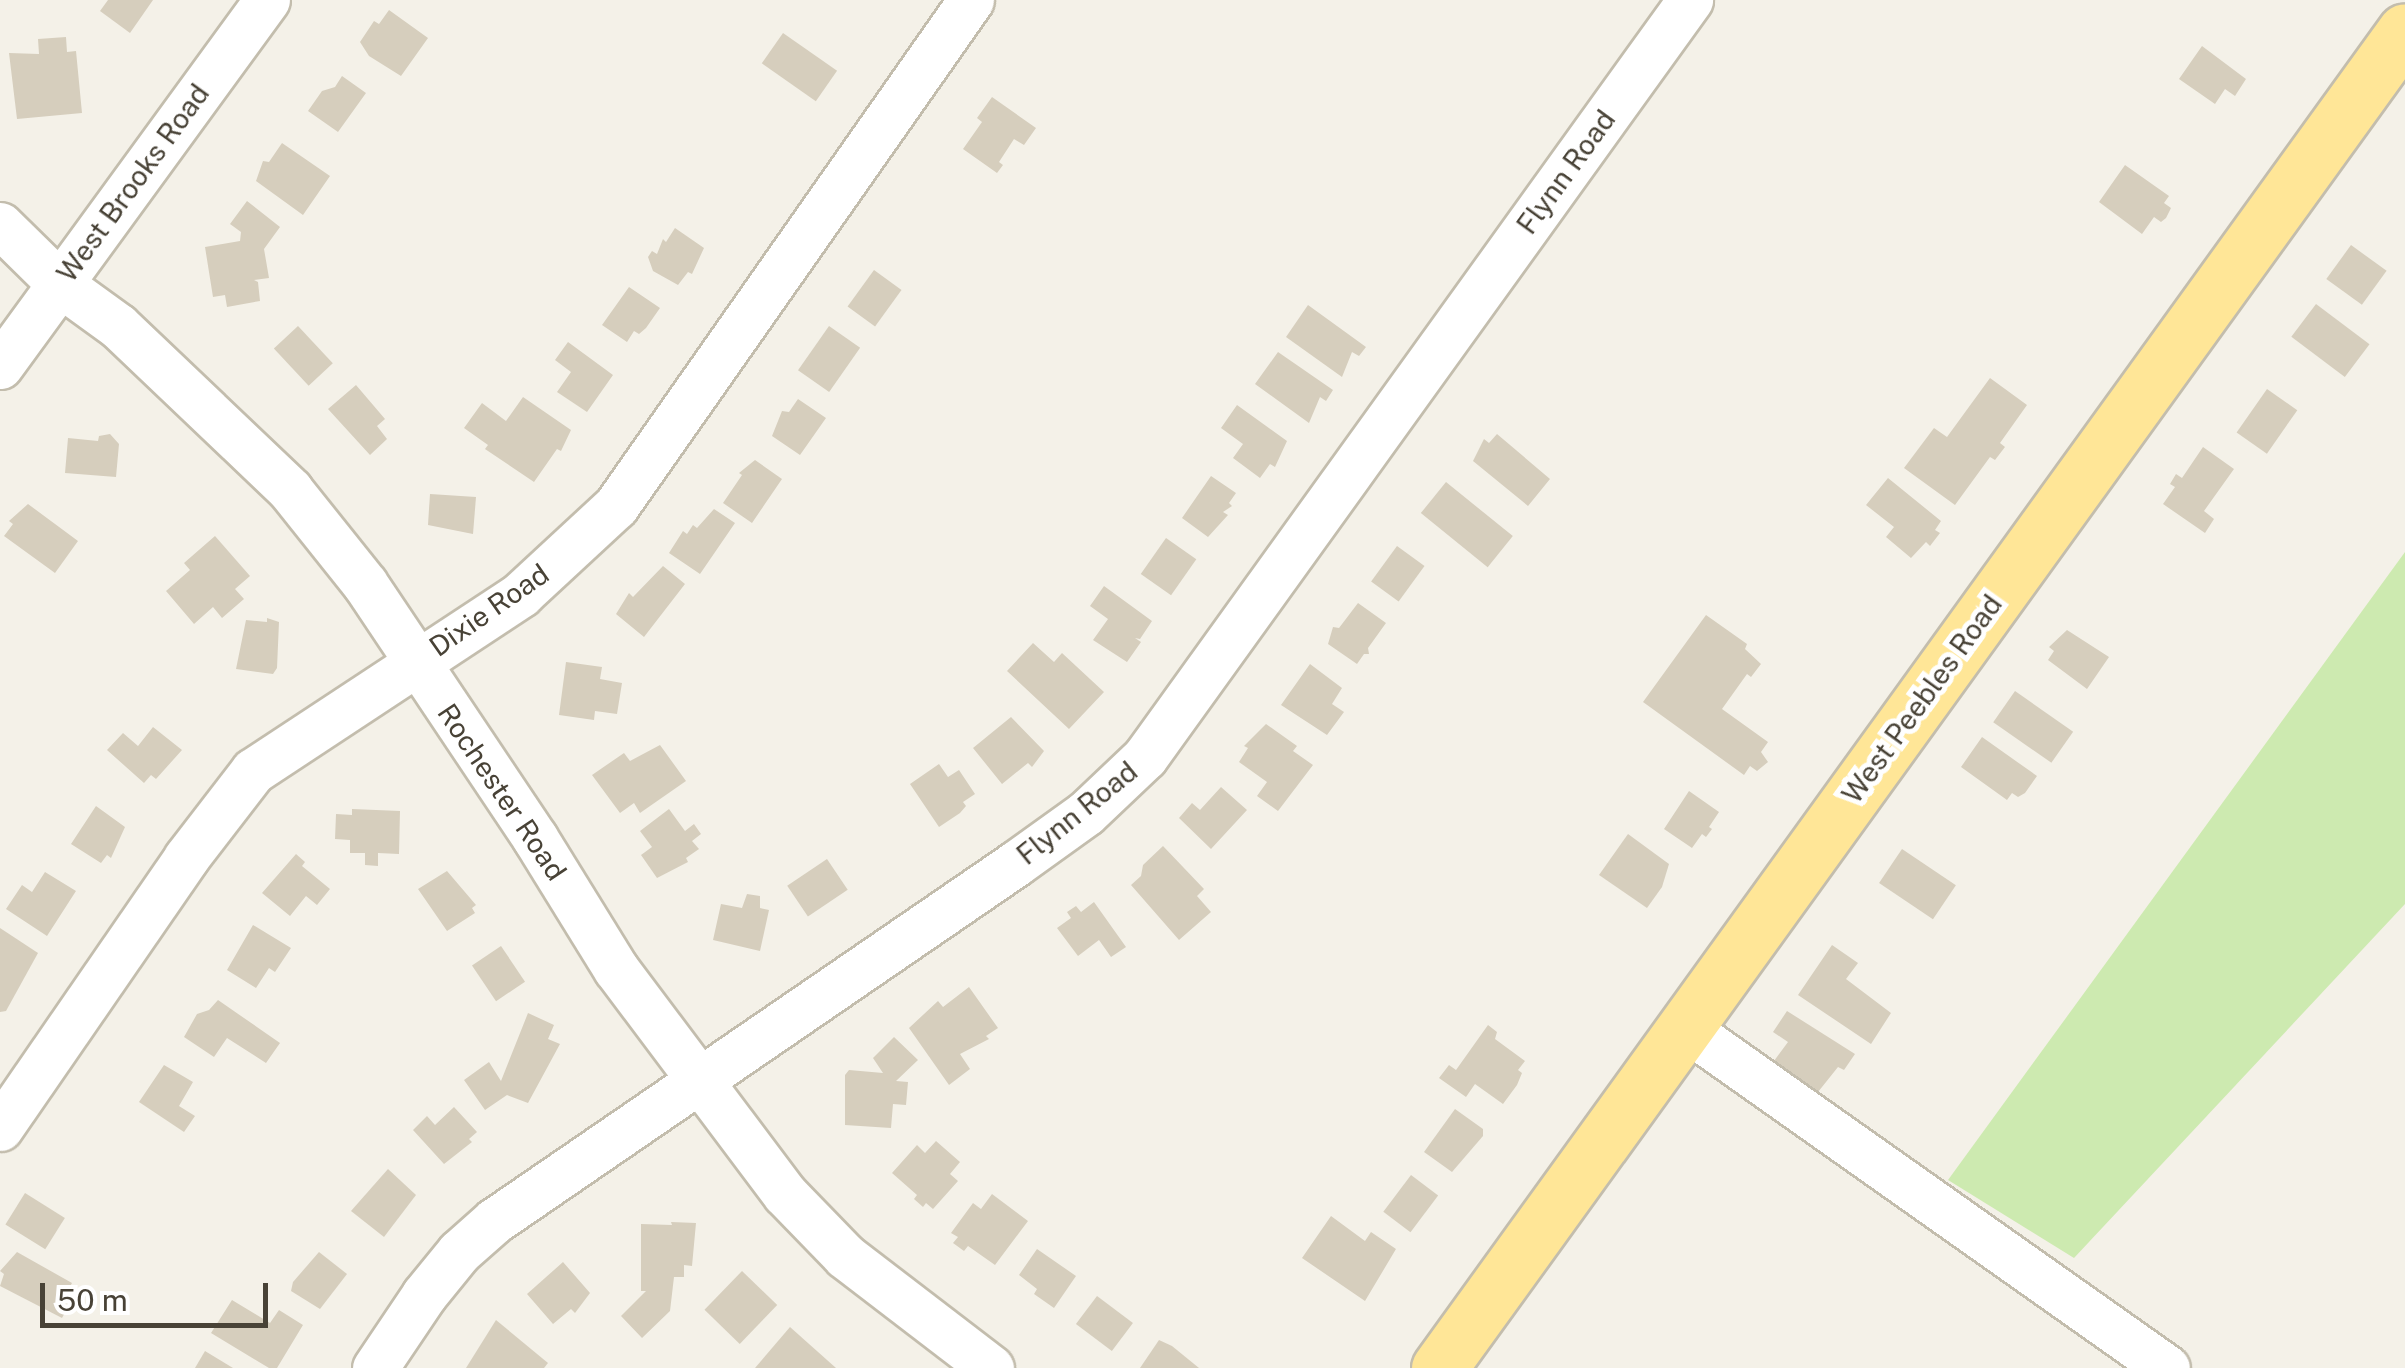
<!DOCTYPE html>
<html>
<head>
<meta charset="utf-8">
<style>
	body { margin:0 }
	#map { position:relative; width:2405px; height:1368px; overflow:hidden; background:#f4f1e8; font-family:"Public Sans",sans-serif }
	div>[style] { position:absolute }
	.green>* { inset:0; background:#cdeab0 }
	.building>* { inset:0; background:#d6cebd; transform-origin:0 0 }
	.roads { filter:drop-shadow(2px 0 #c3bdad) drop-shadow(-2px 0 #c3bdad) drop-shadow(0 2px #c3bdad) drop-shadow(0 -2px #c3bdad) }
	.minor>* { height:45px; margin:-22.5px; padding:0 22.5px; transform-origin:22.5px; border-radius:22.5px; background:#fff }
	.major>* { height:55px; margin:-27.5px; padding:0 27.5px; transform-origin:27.5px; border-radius:27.5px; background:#ffe697 }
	span { translate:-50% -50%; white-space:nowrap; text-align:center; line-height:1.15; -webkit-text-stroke:10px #fff; paint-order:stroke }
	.street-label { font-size:28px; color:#484236 }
	.scale { position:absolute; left:40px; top:1283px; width:228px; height:45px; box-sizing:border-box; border:5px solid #484236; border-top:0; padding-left:12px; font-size:30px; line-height:35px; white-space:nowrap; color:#484236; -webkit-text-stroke:8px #fff; paint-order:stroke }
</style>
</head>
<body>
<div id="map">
	<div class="green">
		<i style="clip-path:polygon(2405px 552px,2405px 904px,2074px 1258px,1948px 1180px)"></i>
	</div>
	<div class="building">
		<i style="clip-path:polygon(108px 0,153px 0,130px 33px,100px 11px)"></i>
		<i style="clip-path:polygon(389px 10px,428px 38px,401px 76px,369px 56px,360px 42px,374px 21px,379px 24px)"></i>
		<i style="left:783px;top:33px;width:66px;height:37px;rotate:35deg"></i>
		<i style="clip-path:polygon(66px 37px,67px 52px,76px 51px,82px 113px,17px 119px,9px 53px,39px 54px,38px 39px)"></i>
		<i style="clip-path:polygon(2202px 46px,2246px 79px,2235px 96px,2225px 89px,2215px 104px,2179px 79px)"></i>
		<i style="clip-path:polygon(342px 76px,366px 93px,338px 132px,308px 111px,322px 91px,335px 87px)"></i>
		<i style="clip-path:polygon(992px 97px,1036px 128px,1024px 145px,1014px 139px,999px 162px,1003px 165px,997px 173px,963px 149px,982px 122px,977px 118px)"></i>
		<i style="clip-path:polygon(282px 143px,330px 176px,303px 215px,256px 181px,263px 161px,269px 162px)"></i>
		<i style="clip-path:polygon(2125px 165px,2169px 196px,2164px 203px,2171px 208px,2166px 218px,2161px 222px,2154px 217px,2142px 234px,2099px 202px)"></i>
		<i style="clip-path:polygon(247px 201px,280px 227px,264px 249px,269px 278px,254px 280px,258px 282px,260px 301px,227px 307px,225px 295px,213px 297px,205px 247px,240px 241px,241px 232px,230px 224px)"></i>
		<i style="clip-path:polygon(675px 228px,704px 248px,692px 274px,688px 272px,678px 285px,653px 271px,648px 257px,652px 251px,657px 254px,663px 239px,666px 242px)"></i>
		<i style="left:2351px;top:245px;width:44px;height:42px;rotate:36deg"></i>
		<i style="left:874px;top:270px;width:34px;height:45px;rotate:36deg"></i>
		<i style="clip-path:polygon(629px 287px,660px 308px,646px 328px,639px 334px,634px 331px,627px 342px,602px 325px)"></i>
		<i style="left:2316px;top:304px;width:67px;height:41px;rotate:37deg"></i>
		<i style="clip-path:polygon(1308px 305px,1366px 347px,1359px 356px,1352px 352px,1342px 377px,1286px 337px)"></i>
		<i style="left:298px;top:326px;width:51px;height:33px;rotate:47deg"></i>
		<i style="left:829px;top:326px;width:38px;height:54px;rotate:35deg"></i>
		<i style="clip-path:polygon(568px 342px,613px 375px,587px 412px,557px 392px,571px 372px,555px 360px)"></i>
		<i style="clip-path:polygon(1278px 352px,1333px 390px,1326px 401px,1320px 397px,1309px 423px,1255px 384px)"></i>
		<i style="clip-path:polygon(1990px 378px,2027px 405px,2000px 443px,2005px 447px,1995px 460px,1990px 457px,1955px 505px,1904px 468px,1934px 428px,1947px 437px)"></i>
		<i style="clip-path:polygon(356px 385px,385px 419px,377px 426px,387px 439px,370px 455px,328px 409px)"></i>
		<i style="left:2267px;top:389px;width:37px;height:53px;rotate:35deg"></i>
		<i style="clip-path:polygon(523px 397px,571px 430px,561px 451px,557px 449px,534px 482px,485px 449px,488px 445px,464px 428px,482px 403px,506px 421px)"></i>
		<i style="clip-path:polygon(798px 399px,826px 418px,800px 455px,772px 436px,782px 411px,789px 412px)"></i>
		<i style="clip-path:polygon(1237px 405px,1287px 441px,1275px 467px,1270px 464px,1260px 478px,1233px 458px,1243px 444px,1221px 428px)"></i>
		<i style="clip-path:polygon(110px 434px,119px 444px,116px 477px,65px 473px,68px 438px,98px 441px,99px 436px)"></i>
		<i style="clip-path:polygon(1497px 434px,1550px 479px,1528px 506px,1473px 461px,1484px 439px,1489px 443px)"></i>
		<i style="clip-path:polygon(2203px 447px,2234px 469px,2204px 511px,2214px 519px,2205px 533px,2163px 504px,2175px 487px,2170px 484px,2176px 474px,2182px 478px)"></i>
		<i style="clip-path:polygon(755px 460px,782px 479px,752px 523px,723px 503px,742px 475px,739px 473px)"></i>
		<i style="clip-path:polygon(1211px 476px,1236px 493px,1229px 503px,1232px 506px,1223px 512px,1228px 515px,1208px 537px,1182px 518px)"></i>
		<i style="clip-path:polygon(1888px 478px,1941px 521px,1935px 530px,1940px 533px,1930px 546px,1926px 542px,1911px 558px,1886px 537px,1894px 527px,1866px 505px)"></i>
		<i style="left:1446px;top:482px;width:86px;height:40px;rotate:39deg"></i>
		<i style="clip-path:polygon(430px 494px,476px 497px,473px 534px,428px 525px)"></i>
		<i style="clip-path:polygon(28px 504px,78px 541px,55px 573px,4px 536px,13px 524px,9px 521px)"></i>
		<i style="clip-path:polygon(714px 509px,735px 523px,700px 574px,669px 553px,683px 531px,687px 534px,693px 525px,697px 528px)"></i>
		<i style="clip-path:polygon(215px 536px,250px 576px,235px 589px,244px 599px,222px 618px,213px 607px,194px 624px,166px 591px,190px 570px,184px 563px)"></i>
		<i style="left:1166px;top:538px;width:37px;height:44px;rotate:35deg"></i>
		<i style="left:1397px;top:546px;width:34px;height:44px;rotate:36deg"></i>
		<i style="clip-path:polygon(663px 566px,685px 584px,644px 637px,616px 614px,629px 593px,633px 597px)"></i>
		<i style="clip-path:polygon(1104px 586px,1152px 621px,1140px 639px,1135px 638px,1141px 642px,1127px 662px,1093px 640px,1108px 619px,1090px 606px)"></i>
		<i style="clip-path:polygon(1358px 603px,1386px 623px,1368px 648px,1369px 654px,1364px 654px,1357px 664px,1328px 644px,1333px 627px,1339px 628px)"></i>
		<i style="clip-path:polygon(1706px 615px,1747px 644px,1745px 649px,1761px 664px,1751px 677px,1747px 674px,1722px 709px,1768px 742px,1761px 752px,1768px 762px,1757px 771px,1750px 766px,1744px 775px,1643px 702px)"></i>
		<i style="clip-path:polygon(267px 618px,279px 622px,277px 668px,273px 674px,236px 669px,246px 620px,267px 622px)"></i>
		<i style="clip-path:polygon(2067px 630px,2109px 657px,2087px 689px,2048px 660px,2054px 651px,2049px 647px)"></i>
		<i style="clip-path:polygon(1033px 643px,1054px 662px,1062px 653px,1104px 692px,1069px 729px,1007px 671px)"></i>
		<i style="clip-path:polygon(566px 662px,602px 667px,600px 679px,622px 683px,617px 714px,595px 711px,594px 720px,559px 715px)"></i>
		<i style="clip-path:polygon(1310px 664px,1342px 688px,1332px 704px,1344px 712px,1327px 735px,1281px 705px)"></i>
		<i style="left:2015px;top:691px;width:71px;height:38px;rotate:35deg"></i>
		<i style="clip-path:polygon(1011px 717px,1044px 751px,1032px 767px,1028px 763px,1002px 784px,973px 748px)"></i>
		<i style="clip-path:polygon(1266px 724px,1297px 746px,1293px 751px,1313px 765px,1278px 811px,1257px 796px,1267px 782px,1239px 762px,1248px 748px,1244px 746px)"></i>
		<i style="clip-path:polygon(153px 727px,182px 750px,156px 779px,151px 775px,144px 783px,107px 750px,123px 733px,138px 746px)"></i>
		<i style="clip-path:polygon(1982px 737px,2037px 776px,2025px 793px,2018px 797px,2012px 793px,2007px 800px,1961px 767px)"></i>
		<i style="clip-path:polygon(660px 745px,686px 781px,640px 813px,634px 803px,620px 813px,592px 775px,624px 753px,630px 761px)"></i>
		<i style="clip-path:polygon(939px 764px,948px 777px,959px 770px,975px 794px,963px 802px,966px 806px,960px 813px,939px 827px,910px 784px)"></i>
		<i style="clip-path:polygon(1221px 787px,1247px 810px,1211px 849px,1179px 818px,1192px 803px,1200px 810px)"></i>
		<i style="clip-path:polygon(1689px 791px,1719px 812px,1709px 827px,1712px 829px,1706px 837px,1702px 834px,1692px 848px,1664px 829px)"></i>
		<i style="clip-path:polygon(96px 806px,125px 827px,111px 858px,107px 855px,101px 863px,71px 844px)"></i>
		<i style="clip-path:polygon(352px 809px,400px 811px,399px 854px,378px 853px,378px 866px,365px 865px,365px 853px,350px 853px,350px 840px,335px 839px,336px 814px,352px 815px)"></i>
		<i style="clip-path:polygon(669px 809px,685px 831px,694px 824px,701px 834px,692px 841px,699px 849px,686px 858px,688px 862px,657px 878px,641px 855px,652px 847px,640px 831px)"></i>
		<i style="clip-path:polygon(1628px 834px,1669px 864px,1662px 887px,1647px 908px,1599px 875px)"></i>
		<i style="clip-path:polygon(1163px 846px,1204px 889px,1197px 896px,1211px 912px,1179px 940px,1131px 885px,1141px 876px,1143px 865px)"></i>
		<i style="left:1902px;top:849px;width:65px;height:41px;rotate:34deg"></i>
		<i style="clip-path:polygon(296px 854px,305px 862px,302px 866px,330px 889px,317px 905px,306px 896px,290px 916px,262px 893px)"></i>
		<i style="left:827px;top:859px;width:37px;height:48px;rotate:56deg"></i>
		<i style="clip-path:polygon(447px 871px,476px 905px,472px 908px,475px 913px,447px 931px,418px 889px)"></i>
		<i style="clip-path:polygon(45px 872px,76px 891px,47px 936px,6px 909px,22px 885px,32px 892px)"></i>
		<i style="clip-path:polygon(747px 894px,760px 896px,760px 908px,769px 910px,760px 951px,713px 940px,721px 904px,742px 908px)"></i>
		<i style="clip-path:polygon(1094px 902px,1126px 947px,1111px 957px,1099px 940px,1078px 956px,1057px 928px,1071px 918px,1067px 912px,1076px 906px,1081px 912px)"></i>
		<i style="clip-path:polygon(253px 925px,291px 948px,275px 972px,269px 968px,256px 988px,227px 970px)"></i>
		<i style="clip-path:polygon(0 928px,38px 953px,6px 1011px,0 1012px)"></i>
		<i style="clip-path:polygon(1832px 945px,1858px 963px,1846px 979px,1891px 1013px,1871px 1044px,1798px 995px)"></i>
		<i style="left:501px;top:946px;width:43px;height:35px;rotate:56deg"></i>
		<i style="clip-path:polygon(969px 987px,998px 1028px,986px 1036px,989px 1039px,960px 1054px,970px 1069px,949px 1085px,909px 1028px,938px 1001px,943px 1007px)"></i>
		<i style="clip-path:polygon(218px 1000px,280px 1043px,266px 1063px,227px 1038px,214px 1057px,184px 1037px,197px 1014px,209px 1010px)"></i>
		<i style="clip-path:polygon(1787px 1011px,1855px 1054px,1844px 1070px,1838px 1067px,1818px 1092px,1774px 1061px,1788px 1042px,1773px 1032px)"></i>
		<i style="clip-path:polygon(528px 1013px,554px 1025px,548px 1039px,560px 1044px,528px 1103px,507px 1095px,485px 1110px,464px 1080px,489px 1062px,501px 1081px)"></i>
		<i style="clip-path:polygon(1488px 1025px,1497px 1032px,1495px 1039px,1525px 1061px,1518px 1070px,1522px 1073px,1517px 1085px,1503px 1104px,1475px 1084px,1466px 1097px,1439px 1078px,1449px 1065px,1456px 1070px)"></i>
		<i style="clip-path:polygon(894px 1037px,918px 1060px,896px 1081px,908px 1082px,906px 1105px,893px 1104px,891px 1128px,845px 1125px,845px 1075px,849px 1070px,883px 1073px,873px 1058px)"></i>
		<i style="clip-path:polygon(164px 1065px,193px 1082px,179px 1106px,195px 1116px,184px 1132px,139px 1102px)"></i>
		<i style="clip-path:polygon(454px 1107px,477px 1132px,469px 1139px,472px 1142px,444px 1164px,413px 1130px,427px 1116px,435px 1125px)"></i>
		<i style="clip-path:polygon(1455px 1109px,1483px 1129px,1483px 1136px,1452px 1172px,1424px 1152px)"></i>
		<i style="clip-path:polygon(936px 1141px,960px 1162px,950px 1174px,958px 1181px,933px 1209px,926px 1203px,923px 1207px,914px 1199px,917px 1195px,892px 1173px,917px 1145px,925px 1153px)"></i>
		<i style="clip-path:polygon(388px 1169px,416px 1195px,384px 1237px,351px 1211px)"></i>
		<i style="left:1411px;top:1175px;width:34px;height:46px;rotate:37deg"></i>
		<i style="left:25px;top:1193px;width:47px;height:37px;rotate:32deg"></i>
		<i style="clip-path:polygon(992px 1194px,1028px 1221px,995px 1265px,968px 1246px,964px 1251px,953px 1243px,958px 1237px,951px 1233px,973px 1203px,981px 1209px)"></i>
		<i style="clip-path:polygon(1331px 1216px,1365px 1241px,1371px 1232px,1396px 1249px,1365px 1301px,1302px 1258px)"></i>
		<i style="clip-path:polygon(671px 1222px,696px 1223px,692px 1266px,684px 1265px,684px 1277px,674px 1277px,670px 1311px,642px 1338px,621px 1316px,646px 1291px,641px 1291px,641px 1224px,672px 1225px)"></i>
		<i style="clip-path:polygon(1037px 1249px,1076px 1276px,1054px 1308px,1034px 1294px,1037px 1289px,1019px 1275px)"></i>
		<i style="clip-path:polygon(17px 1252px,72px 1283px,60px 1305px,67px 1309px,62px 1318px,0 1286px,4px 1274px,0 1271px)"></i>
		<i style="clip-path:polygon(319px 1252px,347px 1274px,320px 1309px,291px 1291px,293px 1282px)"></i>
		<i style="clip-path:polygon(563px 1262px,590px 1293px,575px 1313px,571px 1309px,553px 1324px,527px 1294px)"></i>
		<i style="left:742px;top:1271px;width:49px;height:54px;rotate:44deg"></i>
		<i style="left:1097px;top:1296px;width:45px;height:35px;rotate:37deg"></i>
		<i style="clip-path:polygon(232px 1300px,270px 1323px,279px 1310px,303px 1325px,277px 1368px,269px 1368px,211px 1333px)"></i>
		<i style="clip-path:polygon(496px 1320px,548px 1363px,544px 1368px,466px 1368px)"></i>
		<i style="clip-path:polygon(790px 1327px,836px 1368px,755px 1368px)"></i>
		<i style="clip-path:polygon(1159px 1340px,1172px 1346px,1199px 1368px,1140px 1368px)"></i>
		<i style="clip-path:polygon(205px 1351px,233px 1368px,195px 1368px)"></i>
	</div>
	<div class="roads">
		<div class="minor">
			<i style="left:0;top:225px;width:84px;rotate:44.5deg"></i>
			<i style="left:60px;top:284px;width:72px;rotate:35.9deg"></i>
			<i style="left:118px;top:326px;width:238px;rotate:43.6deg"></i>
			<i style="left:290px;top:490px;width:120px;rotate:51.4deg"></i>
			<i style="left:365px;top:584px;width:306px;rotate:56.2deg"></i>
			<i style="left:535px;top:838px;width:154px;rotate:58.3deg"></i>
			<i style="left:616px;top:969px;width:281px;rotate:53.1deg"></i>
			<i style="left:785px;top:1194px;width:86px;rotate:45.9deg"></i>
			<i style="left:845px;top:1256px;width:184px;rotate:37.5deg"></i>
			<i style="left:0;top:366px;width:453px;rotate:-53.9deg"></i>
			<i style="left:1684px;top:1027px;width:591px;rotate:35.22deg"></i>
			<i style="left:0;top:1128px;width:328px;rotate:-55.4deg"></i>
			<i style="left:186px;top:858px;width:110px;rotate:-52.4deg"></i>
			<i style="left:253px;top:771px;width:321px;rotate:-33.4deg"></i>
			<i style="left:521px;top:594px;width:129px;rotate:-42.8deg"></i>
			<i style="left:616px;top:506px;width:618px;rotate:-54.95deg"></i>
			<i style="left:375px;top:1368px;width:88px;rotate:-56.1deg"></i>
			<i style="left:424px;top:1295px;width:55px;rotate:-50.9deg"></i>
			<i style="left:459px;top:1252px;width:47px;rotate:-41.5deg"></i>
			<i style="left:494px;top:1221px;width:632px;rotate:-34.42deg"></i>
			<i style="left:1015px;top:864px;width:87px;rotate:-35.7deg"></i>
			<i style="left:1086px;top:813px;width:81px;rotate:-43.5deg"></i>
			<i style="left:1145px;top:757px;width:933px;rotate:-54.25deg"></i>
		</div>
		<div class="major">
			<i style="left:1439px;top:1368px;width:1649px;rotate:-54.15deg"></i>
		</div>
	</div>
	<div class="street-label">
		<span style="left:1566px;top:172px;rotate:-54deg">Flynn Road</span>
		<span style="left:133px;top:183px;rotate:-54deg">West Brooks Road</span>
		<span style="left:489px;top:610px;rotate:-35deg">Dixie Road</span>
		<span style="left:1922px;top:699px;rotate:-54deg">West Peebles Road</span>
		<span style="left:502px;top:792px;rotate:56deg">Rochester Road</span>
		<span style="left:1077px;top:813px;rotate:-39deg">Flynn Road</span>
	</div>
	<div class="scale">50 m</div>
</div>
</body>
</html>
